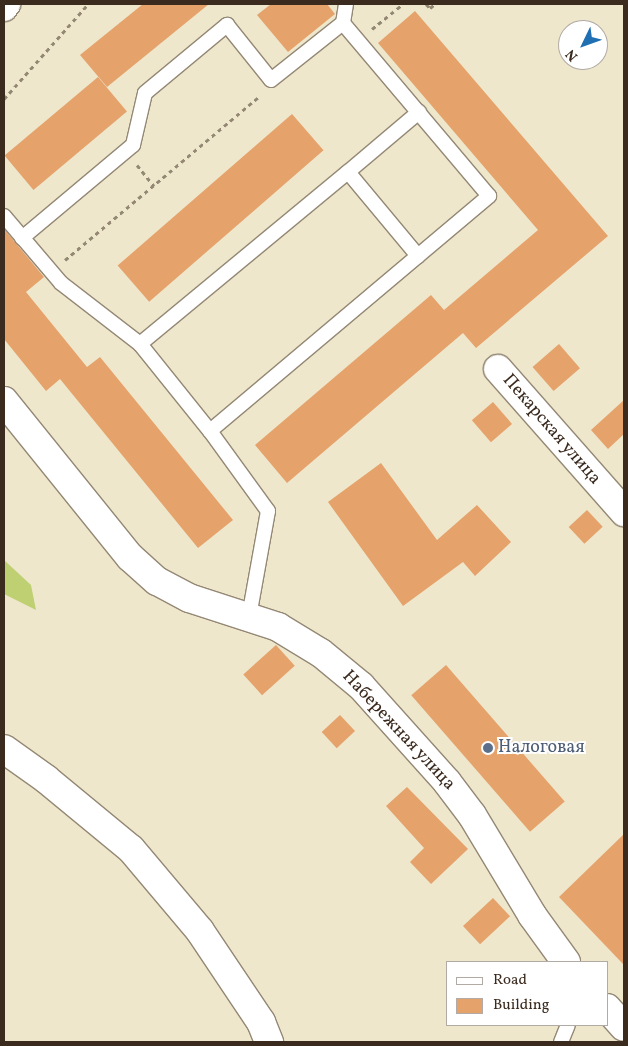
<!DOCTYPE html>
<html>
<head>
<meta charset="utf-8">
<style>
	body { margin:0 }
	#map { position:relative; width:628px; height:1046px; overflow:hidden; background:#eee7cc; font-family:Vollkorn,serif }
	div>[style] { position:absolute }
	.green>* { inset:0; background:#bfd073 }
	.building>* { inset:0; background:#e5a26b; transform-origin:0 0 }
	.path>* { height:3px; margin-top:-1.5px; transform-origin:0; background:repeating-linear-gradient(90deg,#948875 0 4px,transparent 0 8px) }
	.roads { filter:drop-shadow(1px 0 #948875) drop-shadow(-1px 0 #948875) drop-shadow(0 1px #948875) drop-shadow(0 -1px #948875) }
	.lane>* { height:14px; margin:-7px; padding:0 7px; transform-origin:7px; border-radius:7px; background:#fff }
	.street>* { height:28px; margin:-14px; padding:0 14px; transform-origin:14px; border-radius:14px; background:#fff }
	.secondary>* { height:28px; margin:-14px; padding:0 14px; transform-origin:14px; border-radius:14px; background:#fff }
	.dots>* { width:14px; height:14px; translate:-50% -50%; box-sizing:border-box; border:2px solid #fff; border-radius:50% }
	span { translate:-50% -50%; white-space:nowrap; text-align:center; line-height:1.15; -webkit-text-stroke:4px #fff; paint-order:stroke }
	.street-label { font-size:18px; color:#3b2a1e }
	.service-label { font-size:18px; color:#4e5e75 }
	.left { translate:0 -50%; text-align:left }
	.frame { position:absolute; inset:0; border:5px solid #3b2a1e; pointer-events:none }
	.legend { position:absolute; left:446px; top:961px; width:162px; height:65px; box-sizing:border-box; background:#fff; border:1px solid #b1aaa5; margin:0; padding:6px 9px; list-style:none; font-size:15px; color:#3b2a1e }
	.legend li { display:flex; align-items:center; gap:10px; height:25px }
	.legend b { width:25px; border:1px solid #b1aaa5 }
	.north { position:absolute; left:558px; top:20px; width:50px; height:50px; box-sizing:border-box; background:#fff; border:1px solid #b1aaa5; border-radius:50%; rotate:228deg; font-size:14px; font-weight:700; line-height:20px; text-align:center; color:#3b2a1e }
	.north::after { content:''; display:block; margin:auto; width:18px; height:22px; background:#1f6fb2; clip-path:polygon(50% 0,100% 100%,50% 72%,0 100%) }
</style>
</head>
<body>
<div id="map">
	<div class="green">
		<i style="clip-path:polygon(4px 560px,31px 585px,36px 610px,4px 594px)"></i>
	</div>
	<div class="building">
		<i style="clip-path:polygon(143px 4px,209px 4px,107px 87px,80px 55px)"></i>
		<i style="clip-path:polygon(271px 4px,327px 4px,335px 14px,288px 52px,257px 15px)"></i>
		<i style="clip-path:polygon(415px 11px,608px 236px,476px 348px,463px 333px,287px 483px,255px 445px,431px 295px,444px 310px,538px 230px,378px 43px)"></i>
		<i style="left:98px;top:77px;width:45px;height:122px;rotate:50deg"></i>
		<i style="left:292px;top:114px;width:48px;height:231px;rotate:49deg"></i>
		<i style="clip-path:polygon(4px 229px,44px 277px,26px 292px,87px 367px,100px 357px,233px 520px,198px 548px,60px 379px,46px 391px,4px 339px)"></i>
		<i style="left:559px;top:344px;width:32px;height:35px;rotate:49deg"></i>
		<i style="clip-path:polygon(624px 400px,624px 434px,608px 449px,591px 430px)"></i>
		<i style="left:493px;top:402px;width:29px;height:28px;rotate:49deg"></i>
		<i style="clip-path:polygon(381px 463px,437px 540px,477px 505px,511px 542px,475px 576px,463px 562px,403px 606px,328px 502px)"></i>
		<i style="left:587px;top:510px;width:23px;height:25px;rotate:47deg"></i>
		<i style="left:276px;top:645px;width:28px;height:44px;rotate:48deg"></i>
		<i style="left:446px;top:665px;width:181px;height:46px;rotate:49deg"></i>
		<i style="left:340px;top:715px;width:22px;height:25px;rotate:47deg"></i>
		<i style="clip-path:polygon(407px 787px,468px 849px,431px 884px,410px 862px,424px 848px,386px 806px)"></i>
		<i style="clip-path:polygon(624px 834px,624px 965px,559px 897px)"></i>
		<i style="left:493px;top:898px;width:25px;height:41px;rotate:47deg"></i>
	</div>
	<div class="path">
		<i style="left:426px;top:4px;width:6px;rotate:45deg"></i>
		<i style="left:430px;top:8px;width:6px;rotate:-39deg"></i>
		<i style="left:372px;top:29px;width:40px;rotate:-39deg"></i>
		<i style="left:4px;top:99px;width:127px;rotate:-48.5deg"></i>
		<i style="left:137px;top:165px;width:27px;rotate:51deg"></i>
		<i style="left:65px;top:260px;width:256px;rotate:-40.1deg"></i>
	</div>
	<div class="roads">
		<div class="lane">
			<i style="left:4px;top:216px;width:88px;rotate:49.6deg"></i>
			<i style="left:61px;top:283px;width:100px;rotate:37.7deg"></i>
			<i style="left:140px;top:344px;width:112px;rotate:51.2deg"></i>
			<i style="left:210px;top:431px;width:365px;rotate:-40.1deg"></i>
			<i style="left:489px;top:196px;width:226px;rotate:-130.2deg"></i>
			<i style="left:343px;top:23px;width:19px;rotate:-81deg"></i>
			<i style="left:22px;top:238px;width:145px;rotate:-40deg"></i>
			<i style="left:133px;top:145px;width:53px;rotate:-77deg"></i>
			<i style="left:145px;top:93px;width:107px;rotate:-39.7deg"></i>
			<i style="left:227px;top:25px;width:70px;rotate:51.3deg"></i>
			<i style="left:271px;top:80px;width:92px;rotate:-38.4deg"></i>
			<i style="left:418px;top:256px;width:109px;rotate:-129.8deg"></i>
			<i style="left:348px;top:172px;width:93px;rotate:-40.2deg"></i>
			<i style="left:140px;top:344px;width:270px;rotate:-39.6deg"></i>
			<i style="left:210px;top:431px;width:99px;rotate:54.1deg"></i>
			<i style="left:268px;top:511px;width:108px;rotate:100.2deg"></i>
			<i style="left:561px;top:1042px;width:18px;rotate:-68deg"></i>
		</div>
		<div class="street">
			<i style="left:498px;top:369px;width:191px;rotate:48.6deg"></i>
			<i style="left:4px;top:401px;width:201px;rotate:51.1deg"></i>
			<i style="left:130px;top:557px;width:36px;rotate:42deg"></i>
			<i style="left:157px;top:581px;width:36px;rotate:28deg"></i>
			<i style="left:189px;top:598px;width:94px;rotate:18deg"></i>
			<i style="left:278px;top:627px;width:50px;rotate:31.2deg"></i>
			<i style="left:321px;top:653px;width:52px;rotate:39.5deg"></i>
			<i style="left:361px;top:686px;width:129px;rotate:48.1deg"></i>
			<i style="left:447px;top:782px;width:41px;rotate:52.9deg"></i>
			<i style="left:472px;top:815px;width:117px;rotate:59deg"></i>
			<i style="left:532px;top:915px;width:58px;rotate:54.1deg"></i>
			<i style="left:4px;top:749px;width:52px;rotate:35.5deg"></i>
			<i style="left:46px;top:779px;width:110px;rotate:39.5deg"></i>
			<i style="left:131px;top:849px;width:107px;rotate:49.9deg"></i>
			<i style="left:200px;top:931px;width:110px;rotate:56.2deg"></i>
			<i style="left:261px;top:1022px;width:22px;rotate:68deg"></i>
			<i style="left:607px;top:1008px;width:25px;rotate:48deg"></i>
		</div>
		<div class="secondary">
			<i style="left:4px;top:7px;width:4px;rotate:-56deg"></i>
		</div>
	</div>
	<div class="dots">
		<i style="left:488px;top:748px;background:#5c6f8a"></i>
	</div>
	<div class="street-label">
		<span style="left:551px;top:430px;rotate:49deg">Пекарская улица</span>
		<span style="left:398px;top:731px;rotate:47deg">Набережная улица</span>
	</div>
	<div class="service-label">
		<span class="left" style="left:498px;top:748px">Налоговая</span>
	</div>
	<div class="frame"></div>
	<ul class="legend">
	<li><b style="height:6px;background:#fff"></b>Road</li>
	<li><b style="height:14px;background:#e5a26b"></b>Building</li>
	</ul>
	<div class="north">N</div>
</div>
</body>
</html>
